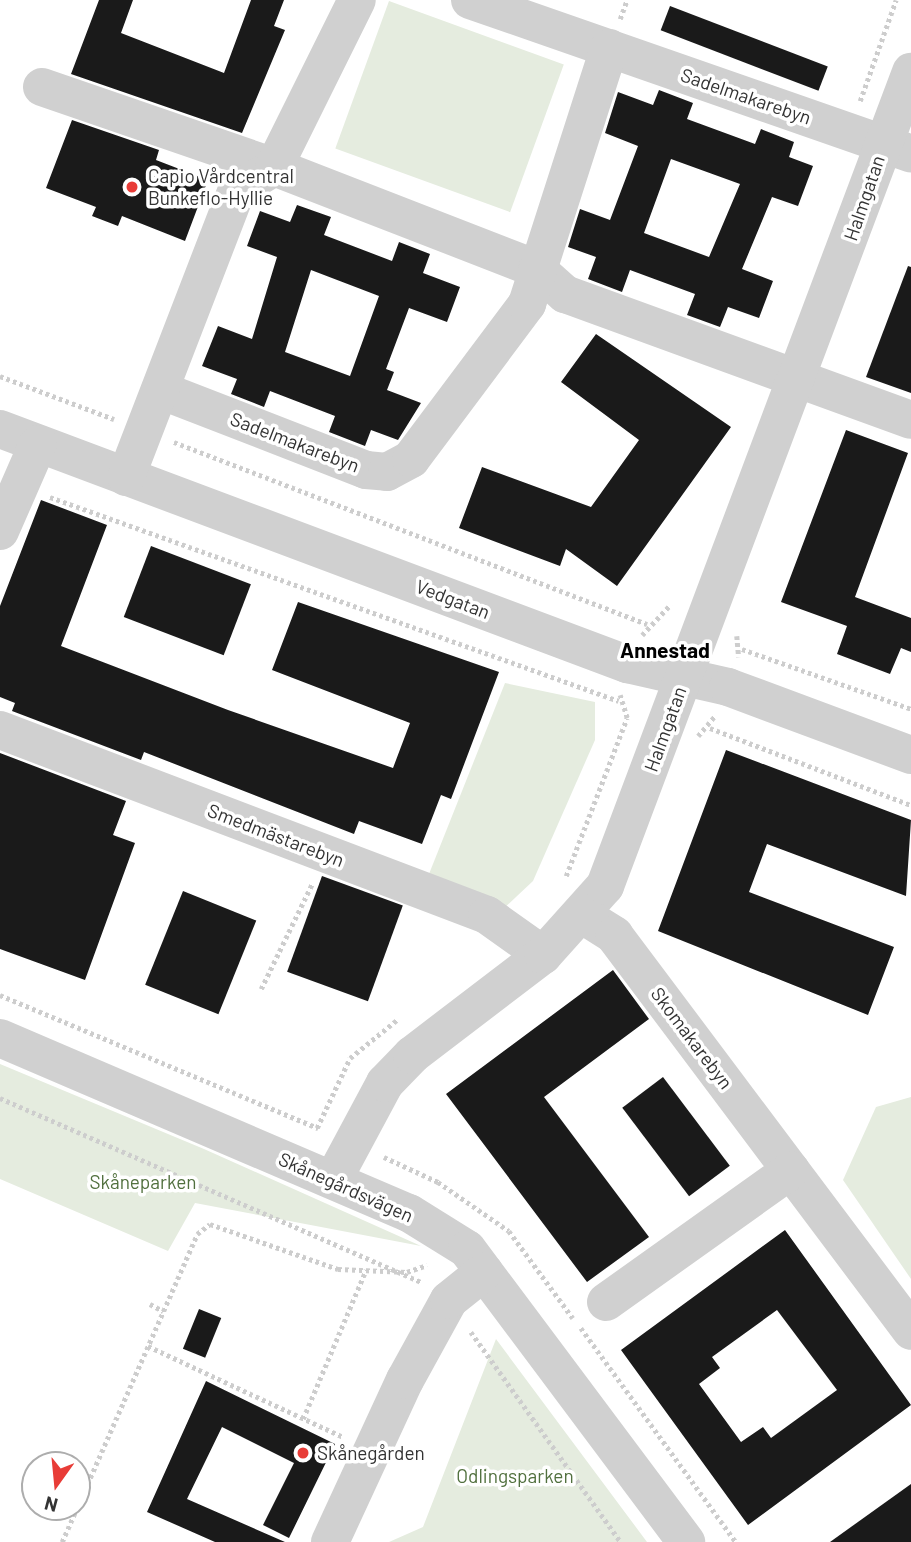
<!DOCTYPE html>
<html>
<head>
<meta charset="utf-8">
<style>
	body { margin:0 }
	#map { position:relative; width:911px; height:1542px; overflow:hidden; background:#fff; font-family:Barlow,sans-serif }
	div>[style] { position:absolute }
	.green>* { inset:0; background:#e5ecdf; transform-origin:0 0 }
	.building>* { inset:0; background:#1a1a1a; transform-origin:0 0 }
	.path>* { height:4.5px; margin-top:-2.25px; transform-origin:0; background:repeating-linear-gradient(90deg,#cdcdcd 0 3.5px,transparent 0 7px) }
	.minor>* { height:38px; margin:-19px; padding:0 19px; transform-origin:19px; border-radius:19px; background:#d0d0d0 }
	.dots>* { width:19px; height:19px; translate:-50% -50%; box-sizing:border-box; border:4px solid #fff; border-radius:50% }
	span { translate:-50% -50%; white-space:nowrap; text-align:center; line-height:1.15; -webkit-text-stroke:7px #fff; paint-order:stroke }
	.street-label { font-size:19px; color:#333 }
	.poi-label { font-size:19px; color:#333 }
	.left { translate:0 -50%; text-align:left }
	.park-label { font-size:19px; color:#51703e }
	.neighbourhood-label { font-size:21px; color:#000; font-weight:700 }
	.north { position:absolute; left:21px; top:1451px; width:70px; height:70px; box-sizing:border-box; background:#fff; border:2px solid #adadad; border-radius:50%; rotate:195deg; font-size:19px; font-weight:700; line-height:28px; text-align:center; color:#333 }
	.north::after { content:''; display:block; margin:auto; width:24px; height:32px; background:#e83c37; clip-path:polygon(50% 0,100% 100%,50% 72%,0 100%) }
</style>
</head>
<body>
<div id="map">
	<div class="green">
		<i style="left:389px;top:1px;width:186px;height:157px;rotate:20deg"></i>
		<i style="clip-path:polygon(505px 683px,595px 702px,595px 740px,533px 881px,500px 912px,427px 879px)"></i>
		<i style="clip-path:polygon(0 1064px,204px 1149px,421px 1246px,195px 1203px,168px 1251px,0 1179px)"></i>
		<i style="clip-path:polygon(911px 1097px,911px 1279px,843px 1180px,876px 1107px)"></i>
		<i style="clip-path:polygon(496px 1339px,647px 1542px,389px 1542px,423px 1527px)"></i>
	</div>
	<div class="building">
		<i style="clip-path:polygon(99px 0,133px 0,121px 33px,224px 73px,251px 0,284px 0,274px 26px,285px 30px,242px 133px,71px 74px)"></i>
		<i style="left:670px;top:6px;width:169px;height:26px;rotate:21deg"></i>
		<i style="clip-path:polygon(evenodd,659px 90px,693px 103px,687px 119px,755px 144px,761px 129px,794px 142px,789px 157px,813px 166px,798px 206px,772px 197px,742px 269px,773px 281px,759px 318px,728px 307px,720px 327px,687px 315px,695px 294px,630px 270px,622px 292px,588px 279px,596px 257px,568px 247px,580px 209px,610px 220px,638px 146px,605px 133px,618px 92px,653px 105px,659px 90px,671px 159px,740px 184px,709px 257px,644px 233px,671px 159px)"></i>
		<i style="clip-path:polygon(72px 120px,159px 150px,156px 160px,208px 180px,185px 241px,122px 216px,118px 226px,92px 216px,96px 207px,46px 188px)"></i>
		<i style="clip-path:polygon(evenodd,297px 205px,331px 217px,324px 235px,392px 261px,399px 242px,430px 254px,423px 273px,460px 287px,447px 322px,409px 308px,386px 369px,394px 372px,387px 390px,421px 403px,398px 440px,371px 430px,365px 446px,329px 432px,335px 416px,270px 391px,264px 407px,231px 394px,237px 379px,202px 366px,218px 326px,252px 339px,277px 257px,247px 246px,260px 211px,290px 222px,297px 205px,311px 270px,379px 296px,350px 376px,285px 352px,311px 270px)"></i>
		<i style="clip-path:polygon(908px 266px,911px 267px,911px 393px,866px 377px)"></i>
		<i style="clip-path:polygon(596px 334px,731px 427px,617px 586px,566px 549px,560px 566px,459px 528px,482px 467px,591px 507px,639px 440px,561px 382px)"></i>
		<i style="clip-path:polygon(846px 430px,908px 453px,855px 597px,911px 618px,911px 652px,901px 648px,890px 674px,837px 654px,847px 626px,781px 602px)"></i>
		<i style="clip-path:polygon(41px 500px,107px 525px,61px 646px,228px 710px,393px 768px,410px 723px,272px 670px,298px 602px,499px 672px,451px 799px,441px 795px,422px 844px,359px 821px,354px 834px,144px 752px,141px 760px,12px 711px,15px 703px,0 697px,0 606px)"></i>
		<i style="left:151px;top:546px;width:107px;height:76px;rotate:21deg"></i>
		<i style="clip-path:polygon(726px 750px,911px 820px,906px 896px,767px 844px,749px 892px,894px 947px,868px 1015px,658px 931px)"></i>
		<i style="clip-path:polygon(0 753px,126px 801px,113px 835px,135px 843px,85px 980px,0 949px)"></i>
		<i style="left:322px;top:876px;width:86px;height:102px;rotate:20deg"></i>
		<i style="left:183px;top:891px;width:79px;height:101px;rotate:22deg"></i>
		<i style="clip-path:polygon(613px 970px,649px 1019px,544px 1097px,649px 1237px,587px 1282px,446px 1094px)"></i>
		<i style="left:663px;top:1077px;width:111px;height:51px;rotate:53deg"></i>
		<i style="clip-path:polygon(evenodd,785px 1230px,911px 1405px,748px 1525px,621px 1350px,785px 1230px,777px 1310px,837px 1390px,771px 1438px,763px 1427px,741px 1442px,699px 1384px,720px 1368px,712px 1357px,777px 1310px)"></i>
		<i style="left:199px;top:1309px;width:24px;height:43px;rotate:22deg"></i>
		<i style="clip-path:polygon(206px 1381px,335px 1444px,289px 1538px,263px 1525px,294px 1463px,222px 1427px,187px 1499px,285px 1542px,215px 1542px,147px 1512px)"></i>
		<i style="clip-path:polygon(911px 1484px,911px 1542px,830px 1542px)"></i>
	</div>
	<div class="path">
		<i style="left:620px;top:19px;width:20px;rotate:-70deg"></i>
		<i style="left:860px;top:101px;width:107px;rotate:-70.4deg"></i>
		<i style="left:0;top:376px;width:122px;rotate:20.7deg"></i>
		<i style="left:174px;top:442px;width:507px;rotate:21.05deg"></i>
		<i style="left:50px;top:497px;width:604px;rotate:19.72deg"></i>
		<i style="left:642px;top:635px;width:42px;rotate:-46.9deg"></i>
		<i style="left:737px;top:636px;width:21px;rotate:85deg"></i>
		<i style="left:742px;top:649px;width:179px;rotate:19.5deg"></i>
		<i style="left:710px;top:728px;width:215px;rotate:21deg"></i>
		<i style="left:698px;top:736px;width:25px;rotate:-50deg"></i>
		<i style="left:566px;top:876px;width:169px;rotate:-68.9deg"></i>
		<i style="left:627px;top:718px;width:24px;rotate:-107deg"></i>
		<i style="left:261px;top:989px;width:117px;rotate:-64.1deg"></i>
		<i style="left:0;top:995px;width:345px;rotate:22.7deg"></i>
		<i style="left:0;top:1098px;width:459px;rotate:23.6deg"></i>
		<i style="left:317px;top:1128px;width:77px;rotate:-64.8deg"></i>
		<i style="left:350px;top:1058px;width:62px;rotate:-39.1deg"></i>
		<i style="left:384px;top:1157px;width:60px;rotate:24.8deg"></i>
		<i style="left:438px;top:1182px;width:86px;rotate:34.6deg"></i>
		<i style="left:509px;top:1231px;width:108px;rotate:53.7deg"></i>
		<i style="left:150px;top:1304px;width:15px;rotate:28deg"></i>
		<i style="left:581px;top:1328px;width:264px;rotate:54.1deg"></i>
		<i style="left:471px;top:1332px;width:258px;rotate:54.5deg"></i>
		<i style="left:148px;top:1346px;width:215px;rotate:25deg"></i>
		<i style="left:303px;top:1419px;width:162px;rotate:-67.1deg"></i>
		<i style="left:62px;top:1542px;width:336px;rotate:-66.3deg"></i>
		<i style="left:197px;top:1234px;width:16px;rotate:-38deg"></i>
		<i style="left:210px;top:1224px;width:136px;rotate:19.4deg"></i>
		<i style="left:338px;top:1269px;width:69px;rotate:2.5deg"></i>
		<i style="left:407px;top:1272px;width:21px;rotate:-19deg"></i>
	</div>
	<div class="minor">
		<i style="left:470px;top:0;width:467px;rotate:19.2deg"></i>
		<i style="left:42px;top:87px;width:245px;rotate:19deg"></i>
		<i style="left:274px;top:167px;width:282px;rotate:21.2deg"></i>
		<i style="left:537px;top:269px;width:38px;rotate:42deg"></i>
		<i style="left:565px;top:294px;width:368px;rotate:20deg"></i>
		<i style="left:160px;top:390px;width:221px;rotate:21.2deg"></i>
		<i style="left:366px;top:470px;width:21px;rotate:5deg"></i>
		<i style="left:387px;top:472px;width:27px;rotate:-28deg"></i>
		<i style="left:411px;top:459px;width:194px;rotate:-53.2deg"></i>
		<i style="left:527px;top:304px;width:269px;rotate:-72.2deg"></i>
		<i style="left:0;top:429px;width:670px;rotate:20.55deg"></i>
		<i style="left:627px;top:664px;width:104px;rotate:12.8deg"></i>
		<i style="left:728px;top:687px;width:195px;rotate:20.4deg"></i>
		<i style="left:126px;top:477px;width:308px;rotate:-68.9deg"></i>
		<i style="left:237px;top:190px;width:44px;rotate:-31.9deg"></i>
		<i style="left:274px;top:167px;width:186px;rotate:-63.6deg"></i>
		<i style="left:0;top:531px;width:95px;rotate:-66.4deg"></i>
		<i style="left:0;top:730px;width:521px;rotate:20.8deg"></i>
		<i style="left:487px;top:915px;width:69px;rotate:35.5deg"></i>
		<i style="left:584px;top:916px;width:36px;rotate:32deg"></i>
		<i style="left:614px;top:935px;width:495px;rotate:53.1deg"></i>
		<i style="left:0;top:1038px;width:445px;rotate:23.2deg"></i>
		<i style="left:409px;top:1213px;width:68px;rotate:31.8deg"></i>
		<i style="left:467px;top:1249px;width:366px;rotate:53.2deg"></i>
		<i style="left:333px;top:1180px;width:110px;rotate:-61.8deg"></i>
		<i style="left:385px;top:1083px;width:39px;rotate:-46deg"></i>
		<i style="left:412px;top:1055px;width:165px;rotate:-37.4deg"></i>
		<i style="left:543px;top:955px;width:93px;rotate:-48.1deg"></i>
		<i style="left:605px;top:886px;width:870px;rotate:-69.4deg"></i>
		<i style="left:606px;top:1302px;width:227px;rotate:-35.5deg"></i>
		<i style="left:330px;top:1542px;width:179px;rotate:-65.2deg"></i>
		<i style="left:405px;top:1380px;width:91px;rotate:-61.2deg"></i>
		<i style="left:449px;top:1300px;width:45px;rotate:-38.7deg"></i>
	</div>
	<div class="dots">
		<i style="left:132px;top:187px;background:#e83c37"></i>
		<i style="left:303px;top:1453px;background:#e83c37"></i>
	</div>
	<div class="street-label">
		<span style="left:746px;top:96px;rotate:19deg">Sadelmakarebyn</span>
		<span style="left:864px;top:198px;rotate:-71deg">Halmgatan</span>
		<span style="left:295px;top:442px;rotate:21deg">Sadelmakarebyn</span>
		<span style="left:453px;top:599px;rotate:21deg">Vedgatan</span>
		<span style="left:665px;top:729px;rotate:-70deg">Halmgatan</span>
		<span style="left:276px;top:835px;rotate:21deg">Smedmästarebyn</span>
		<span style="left:692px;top:1038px;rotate:53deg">Skomakarebyn</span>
		<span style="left:346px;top:1187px;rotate:24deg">Skånegårdsvägen</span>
	</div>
	<div class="poi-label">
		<span class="left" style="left:148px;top:187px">Capio Vårdcentral<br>Bunkeflo-Hyllie</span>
		<span class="left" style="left:317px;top:1453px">Skånegården</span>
	</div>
	<div class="park-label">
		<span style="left:143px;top:1182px">Skåneparken</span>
		<span style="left:515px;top:1476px">Odlingsparken</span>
	</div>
	<div class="neighbourhood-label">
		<span style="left:665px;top:650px">Annestad</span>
	</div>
	<div class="north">N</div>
</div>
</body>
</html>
